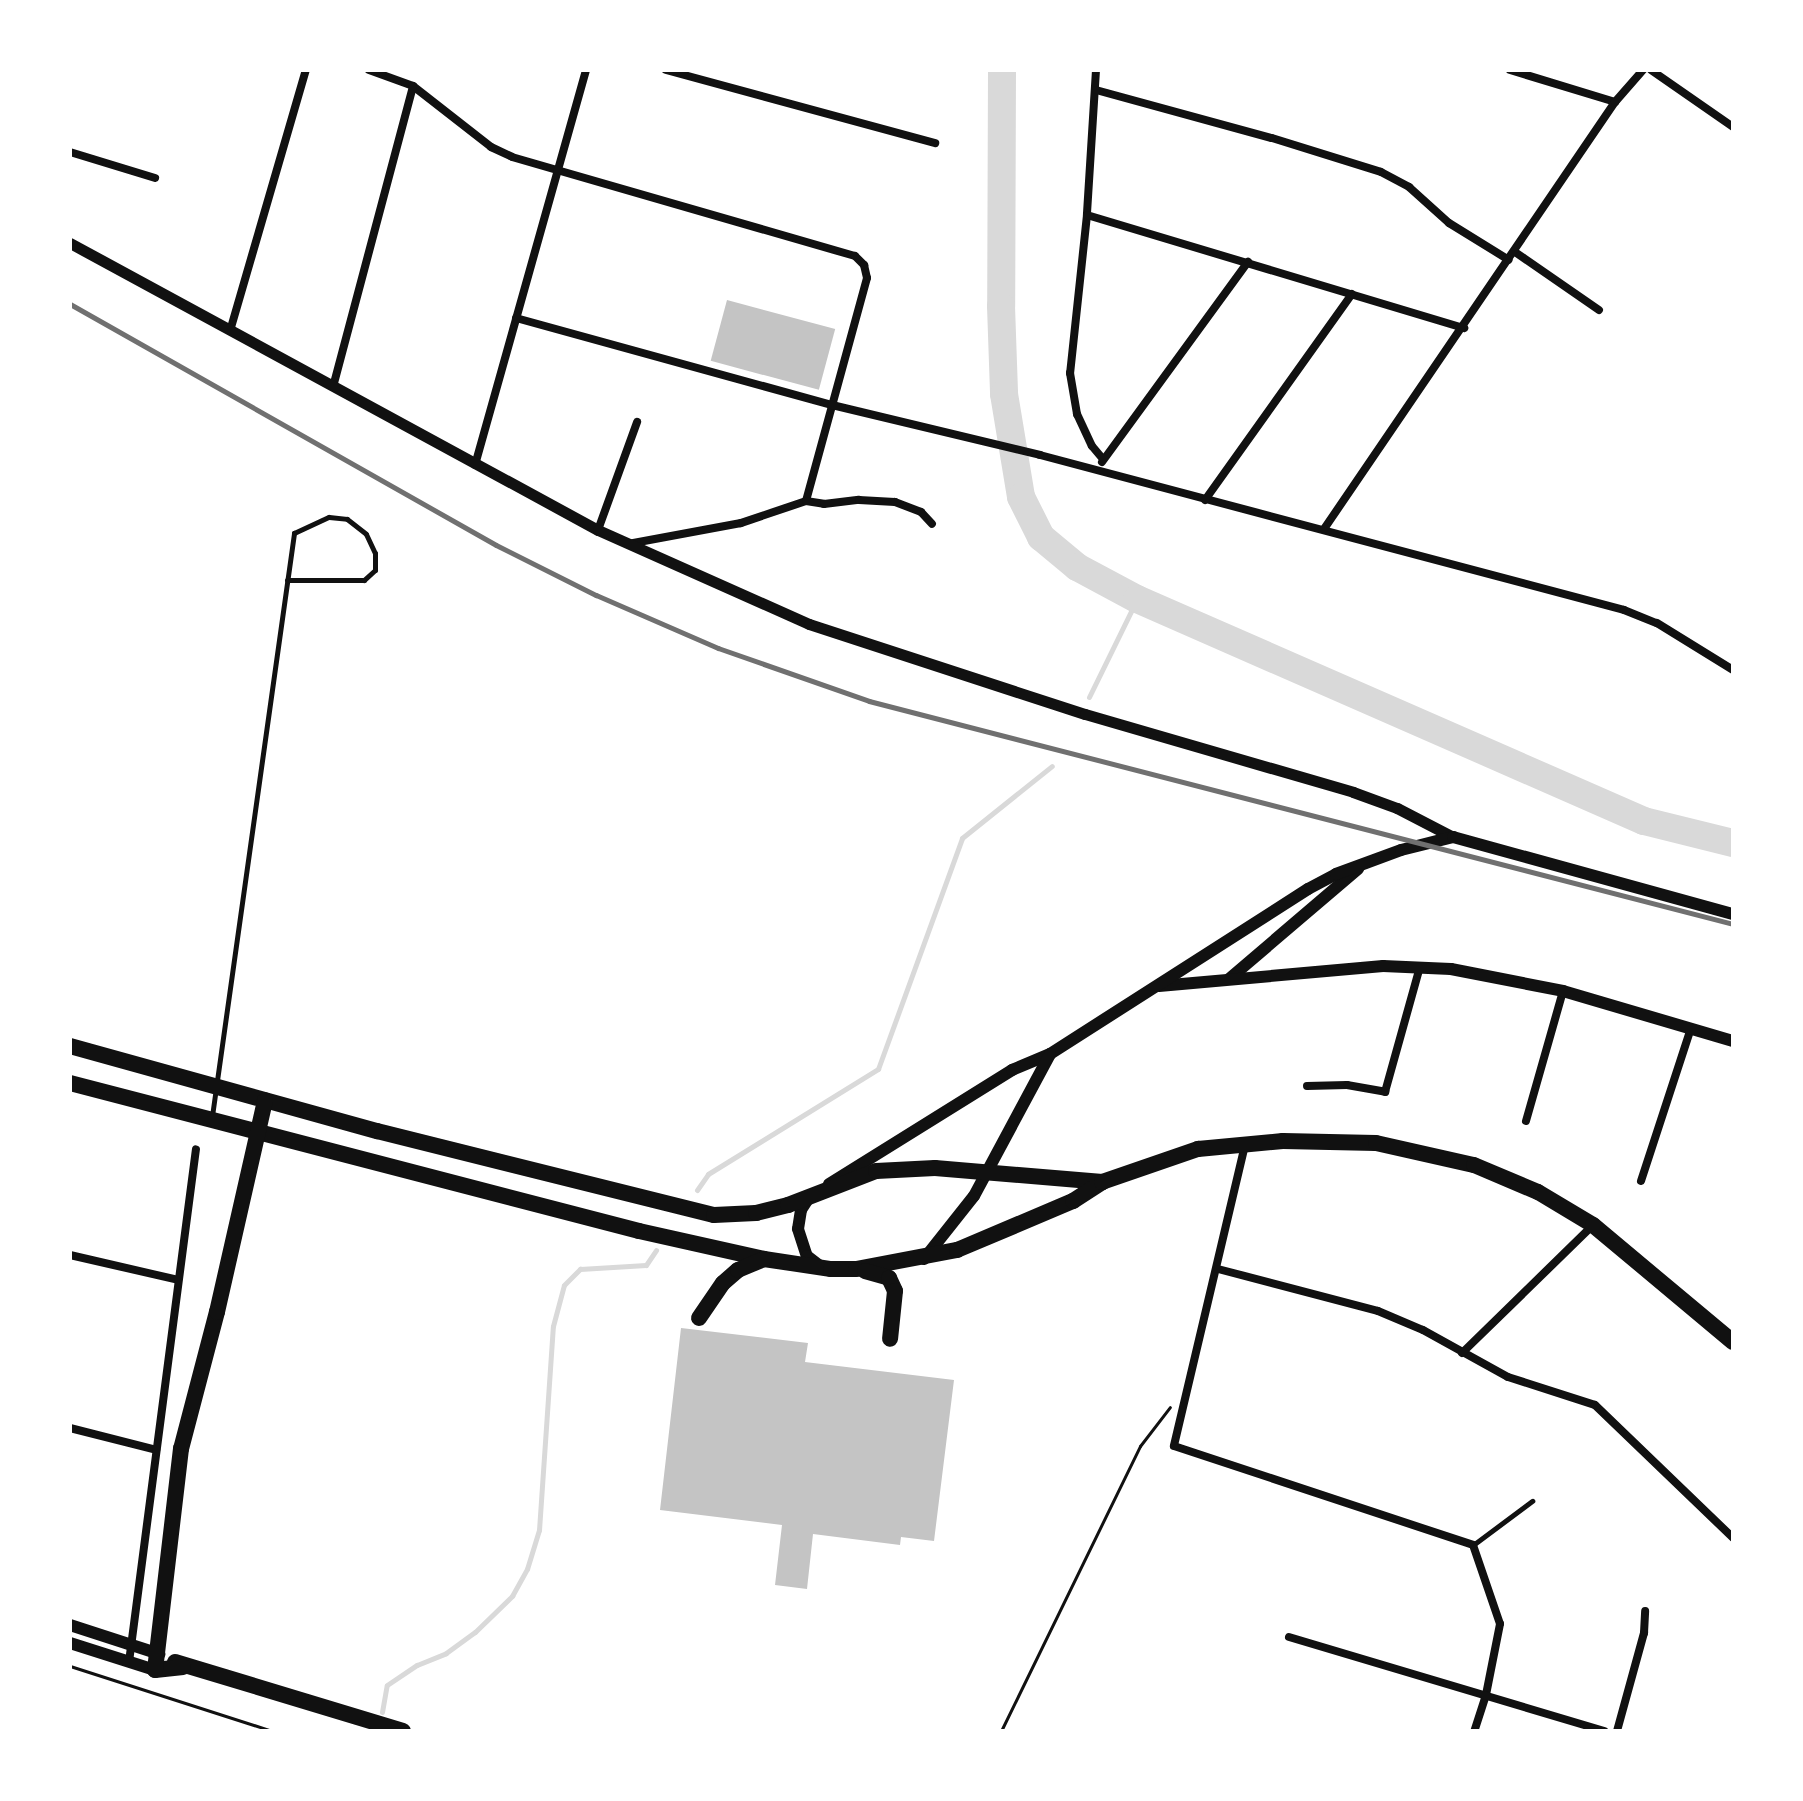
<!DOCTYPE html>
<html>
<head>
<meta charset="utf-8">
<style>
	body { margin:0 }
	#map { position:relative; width:1803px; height:1801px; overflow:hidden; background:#fff; font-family:Montserrat,sans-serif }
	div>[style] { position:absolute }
	.stream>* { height:5px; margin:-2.5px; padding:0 2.5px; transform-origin:2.5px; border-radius:2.5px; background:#d9d9d9 }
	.river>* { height:28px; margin:-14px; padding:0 14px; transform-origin:14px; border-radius:14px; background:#d9d9d9 }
	.building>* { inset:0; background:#c4c4c4; transform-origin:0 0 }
	.path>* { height:3px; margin:-1.5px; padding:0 1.5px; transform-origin:1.5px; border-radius:1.5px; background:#111 }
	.service>* { height:5px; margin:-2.5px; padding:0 2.5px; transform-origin:2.5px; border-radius:2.5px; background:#111 }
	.minor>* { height:8px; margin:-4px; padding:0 4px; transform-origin:4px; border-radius:4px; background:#111 }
	.tertiary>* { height:11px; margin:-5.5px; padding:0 5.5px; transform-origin:5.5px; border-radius:5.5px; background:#111 }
	.secondary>* { height:12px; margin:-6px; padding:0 6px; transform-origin:6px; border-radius:6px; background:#111 }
	.trunk>* { height:16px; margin:-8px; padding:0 8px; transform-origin:8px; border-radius:8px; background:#111 }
	.rail>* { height:5px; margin:-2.5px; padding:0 2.5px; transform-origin:2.5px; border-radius:2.5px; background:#707070 }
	span { translate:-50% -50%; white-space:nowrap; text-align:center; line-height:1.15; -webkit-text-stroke:6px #fff; paint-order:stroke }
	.frame { position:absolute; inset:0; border:72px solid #fff; pointer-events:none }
</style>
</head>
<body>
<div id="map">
	<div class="stream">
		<i style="left:1089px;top:697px;width:109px;rotate:-63.9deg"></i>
		<i style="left:697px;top:1190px;width:19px;rotate:-55deg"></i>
		<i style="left:708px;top:1174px;width:200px;rotate:-31.7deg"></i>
		<i style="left:878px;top:1069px;width:246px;rotate:-70deg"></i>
		<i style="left:962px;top:838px;width:115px;rotate:-38.7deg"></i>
		<i style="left:382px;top:1712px;width:27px;rotate:-80deg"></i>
		<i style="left:387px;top:1685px;width:36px;rotate:-34deg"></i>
		<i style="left:417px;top:1665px;width:31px;rotate:-22deg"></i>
		<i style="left:446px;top:1653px;width:36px;rotate:-36deg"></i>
		<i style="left:475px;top:1632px;width:52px;rotate:-44.2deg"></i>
		<i style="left:512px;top:1596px;width:31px;rotate:-61deg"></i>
		<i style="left:527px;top:1569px;width:41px;rotate:-72.9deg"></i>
		<i style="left:539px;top:1530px;width:204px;rotate:-86.1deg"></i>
		<i style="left:553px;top:1326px;width:42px;rotate:-75deg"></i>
		<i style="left:564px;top:1285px;width:23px;rotate:-45deg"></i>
		<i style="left:580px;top:1269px;width:66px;rotate:-3.5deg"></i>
		<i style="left:646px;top:1265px;width:18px;rotate:-56deg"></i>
	</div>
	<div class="river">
		<i style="left:1002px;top:70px;width:236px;rotate:90.2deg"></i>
		<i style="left:1001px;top:306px;width:88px;rotate:88deg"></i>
		<i style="left:1004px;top:394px;width:104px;rotate:80.6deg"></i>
		<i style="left:1021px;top:497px;width:45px;rotate:63.4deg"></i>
		<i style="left:1041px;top:537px;width:47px;rotate:39.8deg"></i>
		<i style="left:1077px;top:567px;width:68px;rotate:28.1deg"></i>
		<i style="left:1137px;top:599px;width:553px;rotate:23.65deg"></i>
		<i style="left:1644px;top:821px;width:92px;rotate:13.9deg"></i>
	</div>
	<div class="building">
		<i style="left:727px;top:300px;width:112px;height:63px;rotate:15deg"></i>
		<i style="clip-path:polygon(681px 1328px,808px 1343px,805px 1362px,954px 1380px,934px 1541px,901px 1537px,900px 1545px,813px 1534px,807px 1589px,775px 1585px,782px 1525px,660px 1510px)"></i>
	</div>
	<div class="path">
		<i style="left:70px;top:1666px;width:212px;rotate:17.8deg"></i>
		<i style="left:1001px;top:1731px;width:317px;rotate:-64deg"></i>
		<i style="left:1140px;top:1446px;width:49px;rotate:-52.4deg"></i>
	</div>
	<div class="service">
		<i style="left:212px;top:1116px;width:589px;rotate:-81.99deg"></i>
		<i style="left:294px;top:533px;width:38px;rotate:-25deg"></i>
		<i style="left:329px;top:517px;width:18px;rotate:6deg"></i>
		<i style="left:347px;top:519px;width:24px;rotate:38deg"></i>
		<i style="left:366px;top:534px;width:21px;rotate:65deg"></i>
		<i style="left:375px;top:553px;width:17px;rotate:90deg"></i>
		<i style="left:375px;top:570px;width:15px;rotate:138deg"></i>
		<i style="left:364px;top:580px;width:77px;rotate:180deg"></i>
		<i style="left:1473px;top:1545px;width:74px;rotate:-36.7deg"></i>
	</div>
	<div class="minor">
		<i style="left:369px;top:70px;width:47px;rotate:20deg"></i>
		<i style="left:413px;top:86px;width:99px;rotate:38deg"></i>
		<i style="left:491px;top:147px;width:23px;rotate:25deg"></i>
		<i style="left:512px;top:157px;width:357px;rotate:16.1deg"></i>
		<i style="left:855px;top:256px;width:13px;rotate:45deg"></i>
		<i style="left:864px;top:265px;width:13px;rotate:77deg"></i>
		<i style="left:867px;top:278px;width:231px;rotate:105.3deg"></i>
		<i style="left:806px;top:501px;width:69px;rotate:161.3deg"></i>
		<i style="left:741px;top:523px;width:115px;rotate:169.5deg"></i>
		<i style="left:666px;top:70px;width:279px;rotate:15.2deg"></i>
		<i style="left:1096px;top:70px;width:145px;rotate:93.6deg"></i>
		<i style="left:1087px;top:215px;width:159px;rotate:96.1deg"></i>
		<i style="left:1070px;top:373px;width:42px;rotate:80.3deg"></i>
		<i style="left:1077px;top:414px;width:35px;rotate:65deg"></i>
		<i style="left:1092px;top:446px;width:17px;rotate:50deg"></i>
		<i style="left:1510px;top:70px;width:110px;rotate:16.9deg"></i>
		<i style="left:1651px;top:70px;width:100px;rotate:34.8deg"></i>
		<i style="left:1096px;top:90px;width:182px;rotate:15.3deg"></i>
		<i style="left:1272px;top:138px;width:114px;rotate:17.3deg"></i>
		<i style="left:1381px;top:172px;width:32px;rotate:28deg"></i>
		<i style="left:1409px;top:187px;width:54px;rotate:42deg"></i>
		<i style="left:1449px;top:223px;width:70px;rotate:31.7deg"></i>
		<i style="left:70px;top:152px;width:89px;rotate:17deg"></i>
		<i style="left:1087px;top:215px;width:394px;rotate:16.7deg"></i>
		<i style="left:1515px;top:252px;width:102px;rotate:34.6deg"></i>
		<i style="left:516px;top:318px;width:328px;rotate:15.4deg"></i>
		<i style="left:832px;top:405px;width:214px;rotate:13.5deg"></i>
		<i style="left:1040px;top:455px;width:604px;rotate:14.86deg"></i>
		<i style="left:1624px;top:610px;width:35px;rotate:22deg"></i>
		<i style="left:1657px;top:623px;width:89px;rotate:31.7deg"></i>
		<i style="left:230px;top:331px;width:272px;rotate:-73.8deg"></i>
		<i style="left:333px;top:387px;width:311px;rotate:-75.1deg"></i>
		<i style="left:1102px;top:462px;width:248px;rotate:-53.9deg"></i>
		<i style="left:475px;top:465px;width:410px;rotate:-74.3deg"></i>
		<i style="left:1205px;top:500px;width:253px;rotate:-54.5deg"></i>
		<i style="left:806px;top:501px;width:18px;rotate:9deg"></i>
		<i style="left:824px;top:504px;width:35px;rotate:-7deg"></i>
		<i style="left:859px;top:500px;width:36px;rotate:3deg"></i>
		<i style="left:895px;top:502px;width:28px;rotate:21deg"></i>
		<i style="left:921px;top:512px;width:16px;rotate:47deg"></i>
		<i style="left:1324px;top:529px;width:517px;rotate:-55.73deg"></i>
		<i style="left:1615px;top:102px;width:43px;rotate:-48.8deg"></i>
		<i style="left:598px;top:530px;width:115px;rotate:-70.1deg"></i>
		<i style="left:1307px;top:1086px;width:40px;rotate:-1.4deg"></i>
		<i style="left:1347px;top:1085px;width:39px;rotate:10deg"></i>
		<i style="left:1385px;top:1092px;width:130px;rotate:-74.4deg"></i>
		<i style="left:1526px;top:1121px;width:135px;rotate:-74.1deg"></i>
		<i style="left:1245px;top:1145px;width:309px;rotate:103.3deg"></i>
		<i style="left:1174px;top:1446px;width:315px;rotate:18.3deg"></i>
		<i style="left:1473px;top:1545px;width:83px;rotate:71.1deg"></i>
		<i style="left:1500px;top:1624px;width:72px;rotate:101.2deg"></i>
		<i style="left:1486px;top:1695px;width:38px;rotate:108deg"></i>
		<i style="left:1641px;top:1181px;width:161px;rotate:-71.9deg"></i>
		<i style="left:70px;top:1255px;width:111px;rotate:13deg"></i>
		<i style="left:1218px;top:1269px;width:165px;rotate:14.7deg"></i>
		<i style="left:1378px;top:1311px;width:49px;rotate:22.9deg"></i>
		<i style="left:1423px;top:1330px;width:97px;rotate:28.9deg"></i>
		<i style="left:1508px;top:1377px;width:91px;rotate:17.8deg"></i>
		<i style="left:1595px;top:1405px;width:192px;rotate:43.9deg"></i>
		<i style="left:1462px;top:1353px;width:183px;rotate:-44.3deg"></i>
		<i style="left:70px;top:1428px;width:89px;rotate:14.3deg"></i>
		<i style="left:1289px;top:1637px;width:329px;rotate:16.6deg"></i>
		<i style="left:129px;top:1662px;width:517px;rotate:-82.56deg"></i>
		<i style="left:1617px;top:1731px;width:102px;rotate:-74.6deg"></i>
		<i style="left:1644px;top:1633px;width:22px;rotate:-87deg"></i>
	</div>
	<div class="tertiary">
		<i style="left:70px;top:243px;width:601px;rotate:28.53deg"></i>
		<i style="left:598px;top:530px;width:231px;rotate:24deg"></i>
		<i style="left:809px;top:624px;width:290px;rotate:18.1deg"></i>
		<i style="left:1085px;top:714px;width:279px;rotate:16.2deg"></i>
		<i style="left:1353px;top:792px;width:47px;rotate:20deg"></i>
		<i style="left:1397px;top:808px;width:63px;rotate:27.4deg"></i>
	</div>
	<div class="secondary">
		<i style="left:1229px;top:979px;width:170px;rotate:-40.5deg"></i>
		<i style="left:1159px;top:986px;width:225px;rotate:-5.1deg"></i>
		<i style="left:1383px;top:966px;width:68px;rotate:2.5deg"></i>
		<i style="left:1451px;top:969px;width:114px;rotate:11.1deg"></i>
		<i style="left:1563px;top:991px;width:177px;rotate:16.4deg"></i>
		<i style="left:829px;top:1184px;width:216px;rotate:-31.9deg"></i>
		<i style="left:1012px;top:1070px;width:41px;rotate:-22.8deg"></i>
		<i style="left:1050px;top:1054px;width:306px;rotate:-32.6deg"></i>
		<i style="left:1308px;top:889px;width:32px;rotate:-28deg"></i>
		<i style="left:1336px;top:874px;width:69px;rotate:-20.3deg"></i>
		<i style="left:1401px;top:850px;width:54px;rotate:-14deg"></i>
		<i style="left:1453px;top:837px;width:290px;rotate:15.4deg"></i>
		<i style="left:810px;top:1196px;width:17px;rotate:123deg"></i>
		<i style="left:801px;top:1210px;width:19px;rotate:99deg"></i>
		<i style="left:798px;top:1229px;width:28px;rotate:72deg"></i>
		<i style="left:807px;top:1256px;width:16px;rotate:38deg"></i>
		<i style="left:924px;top:1259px;width:80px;rotate:-51.6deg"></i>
		<i style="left:974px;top:1196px;width:161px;rotate:-61.8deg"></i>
		<i style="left:70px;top:1625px;width:94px;rotate:18deg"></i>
		<i style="left:70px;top:1643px;width:89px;rotate:17.6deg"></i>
	</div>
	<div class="trunk">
		<i style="left:70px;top:1046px;width:319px;rotate:15.5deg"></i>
		<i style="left:377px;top:1131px;width:347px;rotate:14deg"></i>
		<i style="left:714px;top:1215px;width:42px;rotate:-2.7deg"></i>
		<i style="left:756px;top:1213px;width:33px;rotate:-14deg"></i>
		<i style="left:788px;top:1205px;width:94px;rotate:-21.1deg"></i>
		<i style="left:876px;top:1171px;width:59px;rotate:-2.9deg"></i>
		<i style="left:935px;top:1168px;width:168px;rotate:4.8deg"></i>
		<i style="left:70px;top:1083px;width:588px;rotate:14.58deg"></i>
		<i style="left:639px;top:1231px;width:128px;rotate:12.6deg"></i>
		<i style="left:764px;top:1259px;width:68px;rotate:8.5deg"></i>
		<i style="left:831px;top:1269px;width:25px"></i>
		<i style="left:856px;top:1269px;width:103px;rotate:-10.7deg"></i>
		<i style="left:957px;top:1250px;width:126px;rotate:-22.9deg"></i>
		<i style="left:1073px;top:1201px;width:35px;rotate:-33deg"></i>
		<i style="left:1102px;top:1182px;width:102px;rotate:-19deg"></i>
		<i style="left:1198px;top:1149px;width:85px;rotate:-5.4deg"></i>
		<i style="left:1283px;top:1141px;width:93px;rotate:1.2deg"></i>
		<i style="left:1376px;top:1143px;width:100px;rotate:12.7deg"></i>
		<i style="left:1474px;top:1165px;width:69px;rotate:22.9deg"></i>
		<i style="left:1538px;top:1192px;width:64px;rotate:31deg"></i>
		<i style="left:1593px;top:1225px;width:182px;rotate:39.9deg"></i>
		<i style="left:865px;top:1271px;width:25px;rotate:16deg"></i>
		<i style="left:889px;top:1278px;width:14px;rotate:65deg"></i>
		<i style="left:895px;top:1291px;width:48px;rotate:95.9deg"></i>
		<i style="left:699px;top:1318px;width:42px;rotate:-55.6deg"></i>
		<i style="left:723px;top:1283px;width:20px;rotate:-41deg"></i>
		<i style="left:738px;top:1270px;width:28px;rotate:-23deg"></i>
		<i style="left:175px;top:1662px;width:238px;rotate:16.8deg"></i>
		<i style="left:183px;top:1667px;width:28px;rotate:174deg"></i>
		<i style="left:155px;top:1670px;width:223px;rotate:-83.3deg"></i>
		<i style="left:181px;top:1449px;width:142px;rotate:-75.3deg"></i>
		<i style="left:217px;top:1312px;width:217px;rotate:-77.2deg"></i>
	</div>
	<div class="rail">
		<i style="left:70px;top:304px;width:489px;rotate:29.5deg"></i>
		<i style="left:496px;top:545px;width:112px;rotate:26.6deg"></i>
		<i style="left:596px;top:595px;width:133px;rotate:23.5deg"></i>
		<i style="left:718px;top:648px;width:160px;rotate:19.3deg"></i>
		<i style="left:869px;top:701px;width:892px;rotate:14.47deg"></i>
	</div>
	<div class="frame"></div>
</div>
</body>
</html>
